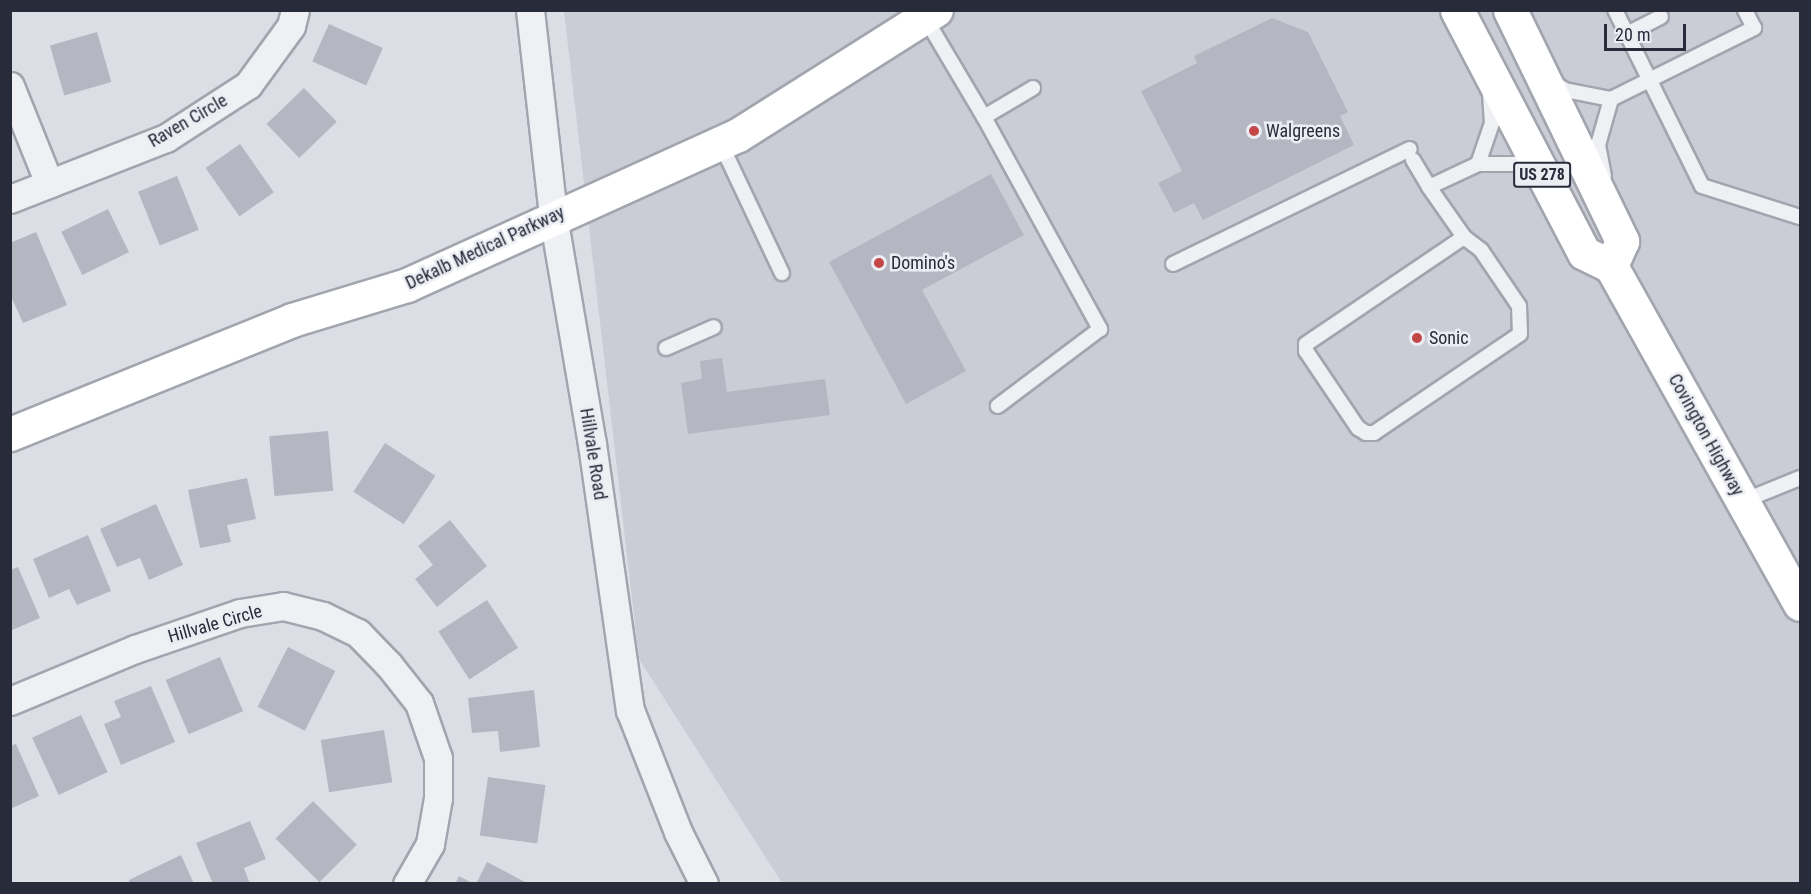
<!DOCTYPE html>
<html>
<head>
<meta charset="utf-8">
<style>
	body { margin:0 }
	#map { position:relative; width:1811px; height:894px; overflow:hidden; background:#dcdee5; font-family:"Roboto Condensed",sans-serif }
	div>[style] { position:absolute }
	.built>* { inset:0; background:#cacdd6 }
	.building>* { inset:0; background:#b4b7c2; transform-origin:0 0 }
	.roads { filter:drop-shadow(2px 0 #a2a5ae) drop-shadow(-2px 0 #a2a5ae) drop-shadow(0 2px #a2a5ae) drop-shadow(0 -2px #a2a5ae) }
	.service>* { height:14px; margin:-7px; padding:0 7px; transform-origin:7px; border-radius:7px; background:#eef0f4 }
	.minor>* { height:27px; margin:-13.5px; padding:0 13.5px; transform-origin:13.5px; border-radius:13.5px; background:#eef0f4 }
	.secondary>* { height:33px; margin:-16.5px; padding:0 16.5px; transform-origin:16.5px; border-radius:16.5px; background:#fff }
	.primary>* { height:33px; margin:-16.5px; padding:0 16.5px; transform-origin:16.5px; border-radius:16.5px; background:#fff }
	.dots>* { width:16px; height:16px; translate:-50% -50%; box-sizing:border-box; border:3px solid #ebedf3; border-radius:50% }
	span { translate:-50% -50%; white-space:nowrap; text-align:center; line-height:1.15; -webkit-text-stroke:5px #ebedf3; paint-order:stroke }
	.shield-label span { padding:2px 4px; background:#ebedf3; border:2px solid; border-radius:4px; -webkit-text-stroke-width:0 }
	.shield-label { font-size:16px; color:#272b3a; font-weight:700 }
	.street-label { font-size:18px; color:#272b3a }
	.poi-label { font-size:18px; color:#272b3a }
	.left { translate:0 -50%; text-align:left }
	.frame { position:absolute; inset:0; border:12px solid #272b3a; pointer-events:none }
	.scale { position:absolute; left:1604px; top:24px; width:82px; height:27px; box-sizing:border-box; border:3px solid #272b3a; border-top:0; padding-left:8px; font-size:18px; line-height:21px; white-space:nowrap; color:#272b3a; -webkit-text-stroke:4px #ebedf3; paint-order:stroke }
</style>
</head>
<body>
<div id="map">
	<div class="built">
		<i style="clip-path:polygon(564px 11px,1800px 11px,1800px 883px,782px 883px,639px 659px)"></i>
	</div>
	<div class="building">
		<i style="clip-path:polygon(1272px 18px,1308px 32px,1348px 112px,1340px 116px,1354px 145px,1203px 220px,1194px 203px,1174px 213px,1158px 183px,1182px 171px,1141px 91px,1197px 63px,1194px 56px)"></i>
		<i style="left:329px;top:24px;width:59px;height:41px;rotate:24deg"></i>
		<i style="left:97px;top:32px;width:52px;height:49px;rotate:74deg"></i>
		<i style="left:304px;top:88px;width:47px;height:52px;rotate:46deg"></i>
		<i style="left:240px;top:144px;width:59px;height:42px;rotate:55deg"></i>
		<i style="clip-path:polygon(991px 174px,1024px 235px,922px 290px,966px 371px,906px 404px,829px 262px)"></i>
		<i style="left:177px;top:176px;width:58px;height:42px;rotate:68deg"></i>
		<i style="left:108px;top:209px;width:48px;height:52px;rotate:64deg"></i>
		<i style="clip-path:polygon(36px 232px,67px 305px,23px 323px,10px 294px,10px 243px)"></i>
		<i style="clip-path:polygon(722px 358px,727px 392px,825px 379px,830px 415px,688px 434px,681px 383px,702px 379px,700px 361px)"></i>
		<i style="left:328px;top:431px;width:60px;height:59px;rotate:85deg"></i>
		<i style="left:385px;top:443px;width:60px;height:58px;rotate:33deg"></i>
		<i style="clip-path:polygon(247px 478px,256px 519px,227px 525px,231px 542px,200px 548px,188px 490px)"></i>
		<i style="clip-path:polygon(156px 504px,183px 565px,149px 580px,140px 558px,117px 567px,100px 529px)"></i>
		<i style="clip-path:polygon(450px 520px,487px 566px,437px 607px,415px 579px,433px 565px,418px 546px)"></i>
		<i style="clip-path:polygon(88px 535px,111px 591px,77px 605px,69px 589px,49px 598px,33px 559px)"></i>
		<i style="clip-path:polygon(18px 567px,40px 618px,10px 631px,10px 570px)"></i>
		<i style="left:487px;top:600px;width:57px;height:58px;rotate:57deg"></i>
		<i style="left:288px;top:647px;width:53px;height:67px;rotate:27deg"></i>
		<i style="left:220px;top:657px;width:59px;height:59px;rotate:67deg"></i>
		<i style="clip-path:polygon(151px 686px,175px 742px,121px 765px,104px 724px,121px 717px,114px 701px)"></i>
		<i style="clip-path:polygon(534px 690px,540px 747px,500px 752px,498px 731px,472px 733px,468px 698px)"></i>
		<i style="left:81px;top:715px;width:63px;height:54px;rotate:65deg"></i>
		<i style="left:384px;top:730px;width:53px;height:64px;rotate:81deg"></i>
		<i style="clip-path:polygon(16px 744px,39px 796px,10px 809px,10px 746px)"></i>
		<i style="left:488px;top:777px;width:58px;height:59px;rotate:8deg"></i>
		<i style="left:313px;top:801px;width:62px;height:53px;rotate:45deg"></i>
		<i style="clip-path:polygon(250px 821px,266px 859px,244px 868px,250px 884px,213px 884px,196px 843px)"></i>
		<i style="clip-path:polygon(181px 855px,194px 884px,130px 884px,129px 880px)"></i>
		<i style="clip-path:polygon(487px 862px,525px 882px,524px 884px,476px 884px)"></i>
		<i style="clip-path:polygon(459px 876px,474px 884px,455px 884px)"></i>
	</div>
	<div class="roads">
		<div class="service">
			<i style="left:1615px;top:10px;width:196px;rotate:63.7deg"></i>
			<i style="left:1702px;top:186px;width:103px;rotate:17.6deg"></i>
			<i style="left:924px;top:16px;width:117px;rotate:59.3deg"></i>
			<i style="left:984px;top:117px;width:57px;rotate:-30.6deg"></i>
			<i style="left:1627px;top:34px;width:38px;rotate:-27deg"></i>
			<i style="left:1553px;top:82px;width:14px;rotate:34deg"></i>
			<i style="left:1565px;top:90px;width:47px;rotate:11.1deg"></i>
			<i style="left:1611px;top:99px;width:160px;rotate:-26.4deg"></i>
			<i style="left:1754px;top:28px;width:20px;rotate:-117deg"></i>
			<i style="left:984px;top:117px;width:242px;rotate:61.3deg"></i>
			<i style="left:1100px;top:329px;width:128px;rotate:143deg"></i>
			<i style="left:720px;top:142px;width:145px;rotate:64.7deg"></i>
			<i style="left:1413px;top:160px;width:31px;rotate:59deg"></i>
			<i style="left:1478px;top:164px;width:43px;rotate:-71.1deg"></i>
			<i style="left:1492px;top:123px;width:29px;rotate:-94deg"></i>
			<i style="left:1604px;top:176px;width:32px;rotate:-101deg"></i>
			<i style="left:1598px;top:145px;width:48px;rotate:-74.2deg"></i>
			<i style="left:1464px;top:237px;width:191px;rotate:145.9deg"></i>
			<i style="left:1306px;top:344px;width:7px;rotate:90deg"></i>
			<i style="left:1306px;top:351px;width:93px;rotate:56deg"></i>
			<i style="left:1358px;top:428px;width:9px;rotate:32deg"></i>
			<i style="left:1366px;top:433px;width:8px"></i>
			<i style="left:1374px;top:433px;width:176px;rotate:-34.1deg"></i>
			<i style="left:1520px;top:334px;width:28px;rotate:-92deg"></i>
			<i style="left:1519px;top:306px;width:68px;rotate:-124.2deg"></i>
			<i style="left:1481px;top:250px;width:21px;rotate:-143deg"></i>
			<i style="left:1464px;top:237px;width:61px;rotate:-125deg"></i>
			<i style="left:1429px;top:187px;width:54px;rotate:-25.1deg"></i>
			<i style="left:1478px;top:164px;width:38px"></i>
			<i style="left:1516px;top:164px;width:20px;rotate:18deg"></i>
			<i style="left:1173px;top:264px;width:263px;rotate:-25.9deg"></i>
			<i style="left:666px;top:348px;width:52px;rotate:-23.6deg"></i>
			<i style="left:1743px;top:501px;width:61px;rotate:-22deg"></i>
		</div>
		<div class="minor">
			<i style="left:530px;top:10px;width:207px;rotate:83.6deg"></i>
			<i style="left:553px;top:216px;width:231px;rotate:80.3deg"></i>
			<i style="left:592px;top:444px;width:269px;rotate:81.9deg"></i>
			<i style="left:630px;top:710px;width:131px;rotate:68.5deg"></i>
			<i style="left:678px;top:832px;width:58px;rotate:63.4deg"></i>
			<i style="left:10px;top:86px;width:105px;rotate:68.1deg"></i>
			<i style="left:10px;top:199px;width:168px;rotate:-21.4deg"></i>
			<i style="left:166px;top:138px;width:98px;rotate:-32.9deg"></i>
			<i style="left:248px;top:85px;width:73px;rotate:-53.9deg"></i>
			<i style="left:291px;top:26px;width:16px;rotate:-76deg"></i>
			<i style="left:10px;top:701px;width:135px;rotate:-22.6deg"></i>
			<i style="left:135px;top:649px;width:111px;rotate:-18.9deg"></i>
			<i style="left:240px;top:613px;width:44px;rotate:-9.2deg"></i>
			<i style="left:283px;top:606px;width:41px;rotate:14deg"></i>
			<i style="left:323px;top:616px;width:39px;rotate:26deg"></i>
			<i style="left:358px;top:633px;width:45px;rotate:45.9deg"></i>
			<i style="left:389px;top:665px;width:48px;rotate:51.7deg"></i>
			<i style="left:419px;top:703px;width:58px;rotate:70.9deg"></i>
			<i style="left:438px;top:758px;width:40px;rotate:90deg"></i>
			<i style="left:438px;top:798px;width:47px;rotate:99.9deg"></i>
			<i style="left:430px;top:844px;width:46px;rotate:119.9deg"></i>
		</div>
		<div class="secondary">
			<i style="left:10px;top:434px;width:304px;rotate:-22deg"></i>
			<i style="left:292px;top:320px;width:120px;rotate:-16.9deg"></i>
			<i style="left:407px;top:285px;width:363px;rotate:-24.4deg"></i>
			<i style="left:738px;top:135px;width:234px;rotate:-32.3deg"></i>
		</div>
		<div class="primary">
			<i style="left:1457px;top:10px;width:274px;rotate:62.4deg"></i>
			<i style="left:1584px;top:253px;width:30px;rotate:26deg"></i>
			<i style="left:1611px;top:266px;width:387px;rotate:60.8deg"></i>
			<i style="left:1510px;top:10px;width:257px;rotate:64.1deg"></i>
			<i style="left:1622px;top:241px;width:27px;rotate:114deg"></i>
		</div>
	</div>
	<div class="dots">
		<i style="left:1254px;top:131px;background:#c44748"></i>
		<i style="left:879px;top:263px;background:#c44748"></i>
		<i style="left:1417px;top:338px;background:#c44748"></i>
	</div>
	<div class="shield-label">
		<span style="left:1542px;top:175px">US 278</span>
	</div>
	<div class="street-label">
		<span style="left:188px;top:121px;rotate:-30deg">Raven Circle</span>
		<span style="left:485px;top:248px;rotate:-25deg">Dekalb Medical Parkway</span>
		<span style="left:1706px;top:435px;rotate:61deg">Covington Highway</span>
		<span style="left:593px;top:454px;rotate:81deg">Hillvale Road</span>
		<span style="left:215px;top:624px;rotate:-16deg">Hillvale Circle</span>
	</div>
	<div class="poi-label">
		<span class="left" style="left:1266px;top:131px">Walgreens</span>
		<span class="left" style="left:891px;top:263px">Domino's</span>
		<span class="left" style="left:1429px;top:338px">Sonic</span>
	</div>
	<div class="frame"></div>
	<div class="scale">20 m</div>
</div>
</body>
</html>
